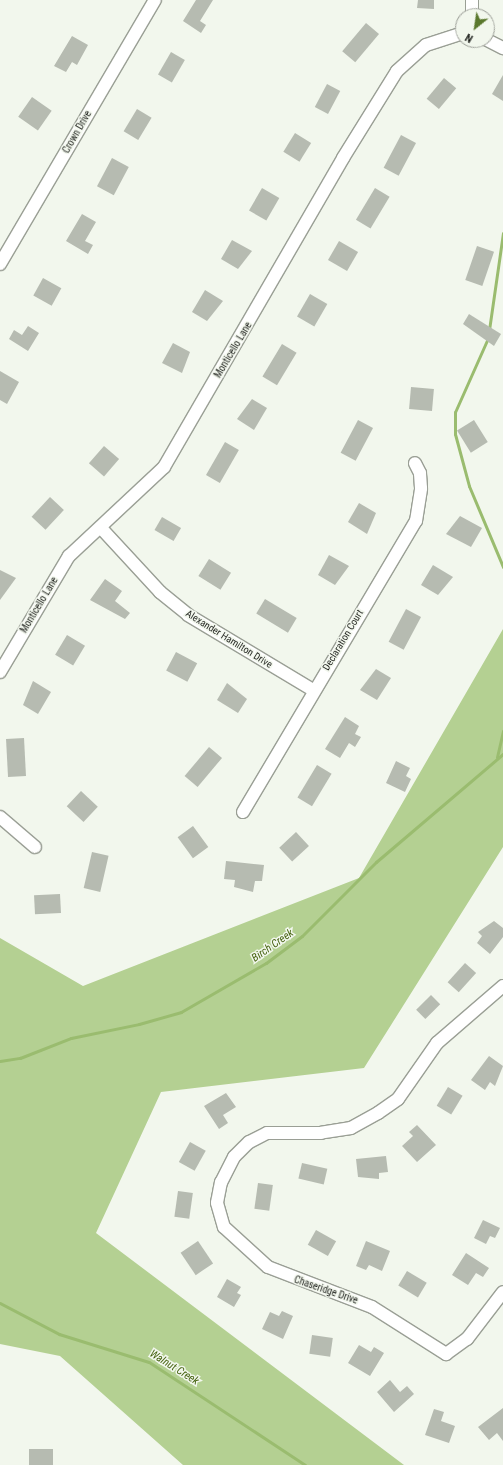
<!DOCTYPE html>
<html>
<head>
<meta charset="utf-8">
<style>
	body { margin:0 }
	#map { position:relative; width:503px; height:1465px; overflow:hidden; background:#f2f7ed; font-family:"Roboto Condensed",sans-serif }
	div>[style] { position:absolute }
	.green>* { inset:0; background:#b4d092 }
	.stream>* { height:3px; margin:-1.5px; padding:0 1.5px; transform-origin:1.5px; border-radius:1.5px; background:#9abc6f }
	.building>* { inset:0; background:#b6bbb1; transform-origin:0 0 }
	.roads { filter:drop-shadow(1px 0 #9a9f95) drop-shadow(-1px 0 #9a9f95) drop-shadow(0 1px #9a9f95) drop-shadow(0 -1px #9a9f95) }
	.minor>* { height:12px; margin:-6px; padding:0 6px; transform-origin:6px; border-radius:6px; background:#fff }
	span { translate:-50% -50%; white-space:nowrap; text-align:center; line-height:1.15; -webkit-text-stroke:3px #f2f7ed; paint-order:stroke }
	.street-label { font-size:10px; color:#1f211d }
	.water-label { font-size:11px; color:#466311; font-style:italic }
	.north { position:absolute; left:455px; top:8px; width:40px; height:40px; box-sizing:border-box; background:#f2f7ed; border:1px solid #9ea19a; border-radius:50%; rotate:210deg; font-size:11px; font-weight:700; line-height:16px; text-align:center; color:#1f211d }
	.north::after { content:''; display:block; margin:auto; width:14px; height:18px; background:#5a782d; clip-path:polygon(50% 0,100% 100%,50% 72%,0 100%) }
</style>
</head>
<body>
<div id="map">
	<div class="green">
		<i style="clip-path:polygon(503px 629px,503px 847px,364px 1068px,161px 1092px,96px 1233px,404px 1465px,183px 1465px,60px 1356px,0 1344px,0 938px,83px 986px,359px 878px)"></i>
	</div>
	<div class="stream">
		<i style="left:489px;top:330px;width:98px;rotate:-81.8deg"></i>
		<i style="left:488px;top:338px;width:81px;rotate:114deg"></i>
		<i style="left:455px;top:412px;width:22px;rotate:90deg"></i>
		<i style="left:455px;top:434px;width:54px;rotate:74.9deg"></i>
		<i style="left:469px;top:486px;width:88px;rotate:67.2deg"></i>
		<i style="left:497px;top:757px;width:27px;rotate:-77deg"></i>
		<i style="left:0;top:1061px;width:20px;rotate:-9deg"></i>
		<i style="left:20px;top:1058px;width:55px;rotate:-21.4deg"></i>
		<i style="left:71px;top:1038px;width:69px;rotate:-11.6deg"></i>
		<i style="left:139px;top:1024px;width:44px;rotate:-15.9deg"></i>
		<i style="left:181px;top:1012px;width:98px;rotate:-30deg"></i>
		<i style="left:266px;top:963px;width:45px;rotate:-36.9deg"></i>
		<i style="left:302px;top:936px;width:105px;rotate:-45deg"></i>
		<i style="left:376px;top:862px;width:167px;rotate:-40.4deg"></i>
		<i style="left:0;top:1303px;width:67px;rotate:27.7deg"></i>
		<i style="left:59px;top:1334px;width:94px;rotate:17.3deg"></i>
		<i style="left:149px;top:1362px;width:187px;rotate:33.4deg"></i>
	</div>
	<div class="building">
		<i style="clip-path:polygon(196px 0,213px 0,200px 21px,206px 25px,201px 33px,183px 21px)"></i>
		<i style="clip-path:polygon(418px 0,434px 0,434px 9px,417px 8px)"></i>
		<i style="left:366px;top:23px;width:17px;height:37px;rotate:40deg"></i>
		<i style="clip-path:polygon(72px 36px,88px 45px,77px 65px,72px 62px,66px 72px,54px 66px)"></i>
		<i style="left:171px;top:52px;width:16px;height:26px;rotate:30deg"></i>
		<i style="clip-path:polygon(503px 75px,503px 101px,492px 94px)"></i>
		<i style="left:444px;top:78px;width:16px;height:27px;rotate:40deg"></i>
		<i style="left:327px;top:84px;width:15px;height:26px;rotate:28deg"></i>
		<i style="left:32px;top:97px;width:24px;height:24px;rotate:35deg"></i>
		<i style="left:137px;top:109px;width:17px;height:26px;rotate:31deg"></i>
		<i style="left:295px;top:133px;width:19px;height:22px;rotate:32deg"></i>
		<i style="left:401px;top:135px;width:17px;height:37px;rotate:28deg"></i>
		<i style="left:112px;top:158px;width:19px;height:32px;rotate:28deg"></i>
		<i style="left:262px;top:188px;width:20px;height:26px;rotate:30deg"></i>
		<i style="left:375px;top:188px;width:17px;height:37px;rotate:31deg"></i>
		<i style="clip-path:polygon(82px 214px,96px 222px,85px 241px,93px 245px,88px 254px,66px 241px)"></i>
		<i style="clip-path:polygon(232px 240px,252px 251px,238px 269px,221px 259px)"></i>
		<i style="left:339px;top:241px;width:22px;height:22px;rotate:30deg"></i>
		<i style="left:477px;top:246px;width:18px;height:36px;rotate:19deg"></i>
		<i style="left:43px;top:278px;width:21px;height:20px;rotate:29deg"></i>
		<i style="clip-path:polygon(205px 290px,223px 301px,207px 321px,192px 312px)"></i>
		<i style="left:310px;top:294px;width:20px;height:26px;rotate:30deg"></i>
		<i style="clip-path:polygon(469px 314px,501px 334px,494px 346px,463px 324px)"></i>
		<i style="clip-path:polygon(28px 326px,39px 333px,28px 351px,9px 339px,14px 330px,22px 335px)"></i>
		<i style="clip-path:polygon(173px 343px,190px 352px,182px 373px,162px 363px)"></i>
		<i style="left:282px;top:344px;width:17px;height:38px;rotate:31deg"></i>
		<i style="clip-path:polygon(0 371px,19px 382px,7px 404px,0 400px)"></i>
		<i style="left:411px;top:387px;width:23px;height:22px;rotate:5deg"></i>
		<i style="clip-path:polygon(252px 399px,267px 408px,254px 430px,237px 419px)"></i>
		<i style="left:358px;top:420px;width:17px;height:37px;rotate:28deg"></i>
		<i style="left:474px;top:420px;width:26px;height:20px;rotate:58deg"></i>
		<i style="left:225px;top:442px;width:16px;height:38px;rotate:30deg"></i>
		<i style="left:104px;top:446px;width:20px;height:23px;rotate:41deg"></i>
		<i style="left:50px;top:497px;width:19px;height:27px;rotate:43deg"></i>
		<i style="clip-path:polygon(359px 503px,376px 513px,367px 534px,348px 522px)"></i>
		<i style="clip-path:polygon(460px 516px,482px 528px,471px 547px,446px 534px)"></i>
		<i style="left:162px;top:517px;width:22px;height:15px;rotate:30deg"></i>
		<i style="clip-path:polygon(329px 555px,349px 566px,335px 585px,318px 575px)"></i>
		<i style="left:209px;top:559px;width:26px;height:20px;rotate:32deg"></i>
		<i style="clip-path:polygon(433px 565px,453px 577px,438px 595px,421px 585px)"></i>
		<i style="clip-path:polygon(0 570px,16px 578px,0 600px)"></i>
		<i style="clip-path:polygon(105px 579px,122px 591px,115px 601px,130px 613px,125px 619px,90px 600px)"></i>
		<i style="left:265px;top:599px;width:37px;height:17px;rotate:31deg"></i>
		<i style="left:406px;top:609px;width:17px;height:37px;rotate:28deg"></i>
		<i style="left:67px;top:635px;width:21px;height:23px;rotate:31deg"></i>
		<i style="left:176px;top:652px;width:24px;height:21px;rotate:28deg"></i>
		<i style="clip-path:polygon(376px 669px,391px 678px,377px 700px,360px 690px)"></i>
		<i style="clip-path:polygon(33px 681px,51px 692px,38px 714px,23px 705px)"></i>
		<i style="clip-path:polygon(227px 683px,247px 699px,238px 713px,217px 700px)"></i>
		<i style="clip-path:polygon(345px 717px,359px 726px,355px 734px,361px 737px,355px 747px,349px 743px,340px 758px,325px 749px)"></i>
		<i style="left:24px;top:738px;width:38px;height:18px;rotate:87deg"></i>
		<i style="left:209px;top:747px;width:17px;height:38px;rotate:40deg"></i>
		<i style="clip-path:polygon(396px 761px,410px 768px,406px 776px,411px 779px,405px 792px,386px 783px)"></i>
		<i style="left:317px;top:765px;width:17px;height:38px;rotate:31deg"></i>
		<i style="left:81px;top:791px;width:23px;height:21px;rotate:43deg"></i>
		<i style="left:193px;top:826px;width:26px;height:19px;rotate:54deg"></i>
		<i style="left:296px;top:832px;width:19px;height:23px;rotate:47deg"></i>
		<i style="left:92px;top:852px;width:17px;height:37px;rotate:13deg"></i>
		<i style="clip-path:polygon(226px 861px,264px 865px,262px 881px,255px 881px,253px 892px,234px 887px,235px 880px,224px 879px)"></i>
		<i style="left:60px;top:894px;width:19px;height:26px;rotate:87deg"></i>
		<i style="clip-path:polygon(494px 921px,503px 928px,503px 937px,490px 954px,477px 943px,482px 936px,478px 932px)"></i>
		<i style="left:465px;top:963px;width:15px;height:26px;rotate:42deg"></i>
		<i style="left:431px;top:995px;width:13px;height:21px;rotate:45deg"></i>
		<i style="clip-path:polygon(489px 1056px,503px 1066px,495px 1086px,490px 1082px,485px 1090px,471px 1080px)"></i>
		<i style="left:448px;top:1087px;width:17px;height:22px;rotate:31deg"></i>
		<i style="clip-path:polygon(226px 1093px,236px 1107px,223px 1115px,228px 1123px,219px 1129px,204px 1106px)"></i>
		<i style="clip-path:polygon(417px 1125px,436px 1145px,417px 1162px,402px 1146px,413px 1136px,409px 1132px)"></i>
		<i style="left:190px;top:1142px;width:18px;height:23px;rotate:29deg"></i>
		<i style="clip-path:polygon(386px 1156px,388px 1172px,379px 1173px,379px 1179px,358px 1177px,356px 1159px)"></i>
		<i style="left:302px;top:1163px;width:26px;height:16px;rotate:13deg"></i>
		<i style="left:258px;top:1183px;width:15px;height:26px;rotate:8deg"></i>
		<i style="left:178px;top:1191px;width:15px;height:26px;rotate:8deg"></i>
		<i style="clip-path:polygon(483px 1220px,500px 1228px,495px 1238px,490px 1236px,486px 1244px,474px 1238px)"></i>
		<i style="left:316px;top:1230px;width:23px;height:17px;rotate:29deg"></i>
		<i style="left:198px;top:1241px;width:27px;height:21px;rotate:56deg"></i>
		<i style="clip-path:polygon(366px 1241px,390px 1251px,382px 1271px,369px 1265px,366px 1270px,356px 1266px)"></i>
		<i style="clip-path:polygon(466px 1253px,489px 1268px,483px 1277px,476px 1273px,468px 1285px,452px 1275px)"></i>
		<i style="left:407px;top:1271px;width:23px;height:17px;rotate:31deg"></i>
		<i style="clip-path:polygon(227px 1279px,241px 1287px,237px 1293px,241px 1295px,234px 1307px,217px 1297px)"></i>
		<i style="clip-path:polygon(282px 1311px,293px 1316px,283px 1339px,262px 1329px,270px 1312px,279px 1316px)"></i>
		<i style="left:312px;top:1335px;width:21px;height:19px;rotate:8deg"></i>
		<i style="clip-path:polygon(359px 1345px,371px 1352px,374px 1347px,384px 1353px,370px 1376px,348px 1363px)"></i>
		<i style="clip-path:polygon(390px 1380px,400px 1392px,407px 1386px,414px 1394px,394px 1412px,377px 1392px)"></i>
		<i style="clip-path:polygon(503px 1408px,503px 1441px,497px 1433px,489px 1440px,478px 1427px)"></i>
		<i style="clip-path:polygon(434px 1409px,444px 1412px,441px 1421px,455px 1426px,449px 1443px,425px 1435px)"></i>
		<i style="left:29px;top:1449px;width:24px;height:16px"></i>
	</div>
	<div class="roads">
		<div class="minor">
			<i style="left:472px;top:0;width:16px;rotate:90deg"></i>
			<i style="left:487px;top:40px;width:18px;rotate:27deg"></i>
			<i style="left:0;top:264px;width:306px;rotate:-59.6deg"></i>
			<i style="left:101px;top:528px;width:87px;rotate:47.3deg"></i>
			<i style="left:160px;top:592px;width:36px;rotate:39deg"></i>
			<i style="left:188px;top:615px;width:146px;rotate:31deg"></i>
			<i style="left:0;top:672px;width:135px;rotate:-59.3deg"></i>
			<i style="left:69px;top:556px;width:130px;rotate:-43.1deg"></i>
			<i style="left:164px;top:467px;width:357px;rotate:-59.9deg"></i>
			<i style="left:343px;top:158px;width:102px;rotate:-58.2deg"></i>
			<i style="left:397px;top:71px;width:39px;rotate:-42deg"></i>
			<i style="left:426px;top:45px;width:39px;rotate:-18deg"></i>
			<i style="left:243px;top:812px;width:339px;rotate:-59.3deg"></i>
			<i style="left:416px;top:521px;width:33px;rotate:-81deg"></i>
			<i style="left:421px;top:488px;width:15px;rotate:-94deg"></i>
			<i style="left:420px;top:473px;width:11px;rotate:-117deg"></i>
			<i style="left:0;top:817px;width:46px;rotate:40.6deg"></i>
			<i style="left:503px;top:986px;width:87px;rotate:139.2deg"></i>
			<i style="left:437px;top:1043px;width:68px;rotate:124.9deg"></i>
			<i style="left:398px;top:1099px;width:24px;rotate:145deg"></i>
			<i style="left:378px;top:1113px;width:31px;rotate:151deg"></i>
			<i style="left:351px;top:1128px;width:30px;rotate:171deg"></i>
			<i style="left:321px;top:1133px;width:54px;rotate:180deg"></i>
			<i style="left:267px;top:1133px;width:20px;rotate:153deg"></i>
			<i style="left:249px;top:1142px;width:21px;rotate:135deg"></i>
			<i style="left:234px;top:1157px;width:28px;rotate:117deg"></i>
			<i style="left:221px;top:1182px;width:21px;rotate:101deg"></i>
			<i style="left:217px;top:1203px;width:25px;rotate:74deg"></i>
			<i style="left:224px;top:1227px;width:59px;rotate:42.3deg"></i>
			<i style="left:268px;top:1267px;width:111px;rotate:21deg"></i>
			<i style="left:372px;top:1307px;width:88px;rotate:32.4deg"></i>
			<i style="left:446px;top:1354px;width:26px;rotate:-36deg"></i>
			<i style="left:467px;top:1339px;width:59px;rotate:-52.5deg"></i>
		</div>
	</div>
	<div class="street-label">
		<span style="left:77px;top:132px;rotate:-60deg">Crown Drive</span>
		<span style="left:233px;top:350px;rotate:-59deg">Monticello Lane</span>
		<span style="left:39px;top:605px;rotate:-59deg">Monticello Lane</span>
		<span style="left:229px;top:639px;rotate:32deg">Alexander Hamilton Drive</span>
		<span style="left:343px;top:640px;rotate:-59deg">Declaration Court</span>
		<span style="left:326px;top:1290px;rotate:19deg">Chaseridge Drive</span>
	</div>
	<div class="water-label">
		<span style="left:273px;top:946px;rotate:-35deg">Birch Creek</span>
		<span style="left:174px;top:1368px;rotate:32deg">Walnut Creek</span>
	</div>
	<div class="north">N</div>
</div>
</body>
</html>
